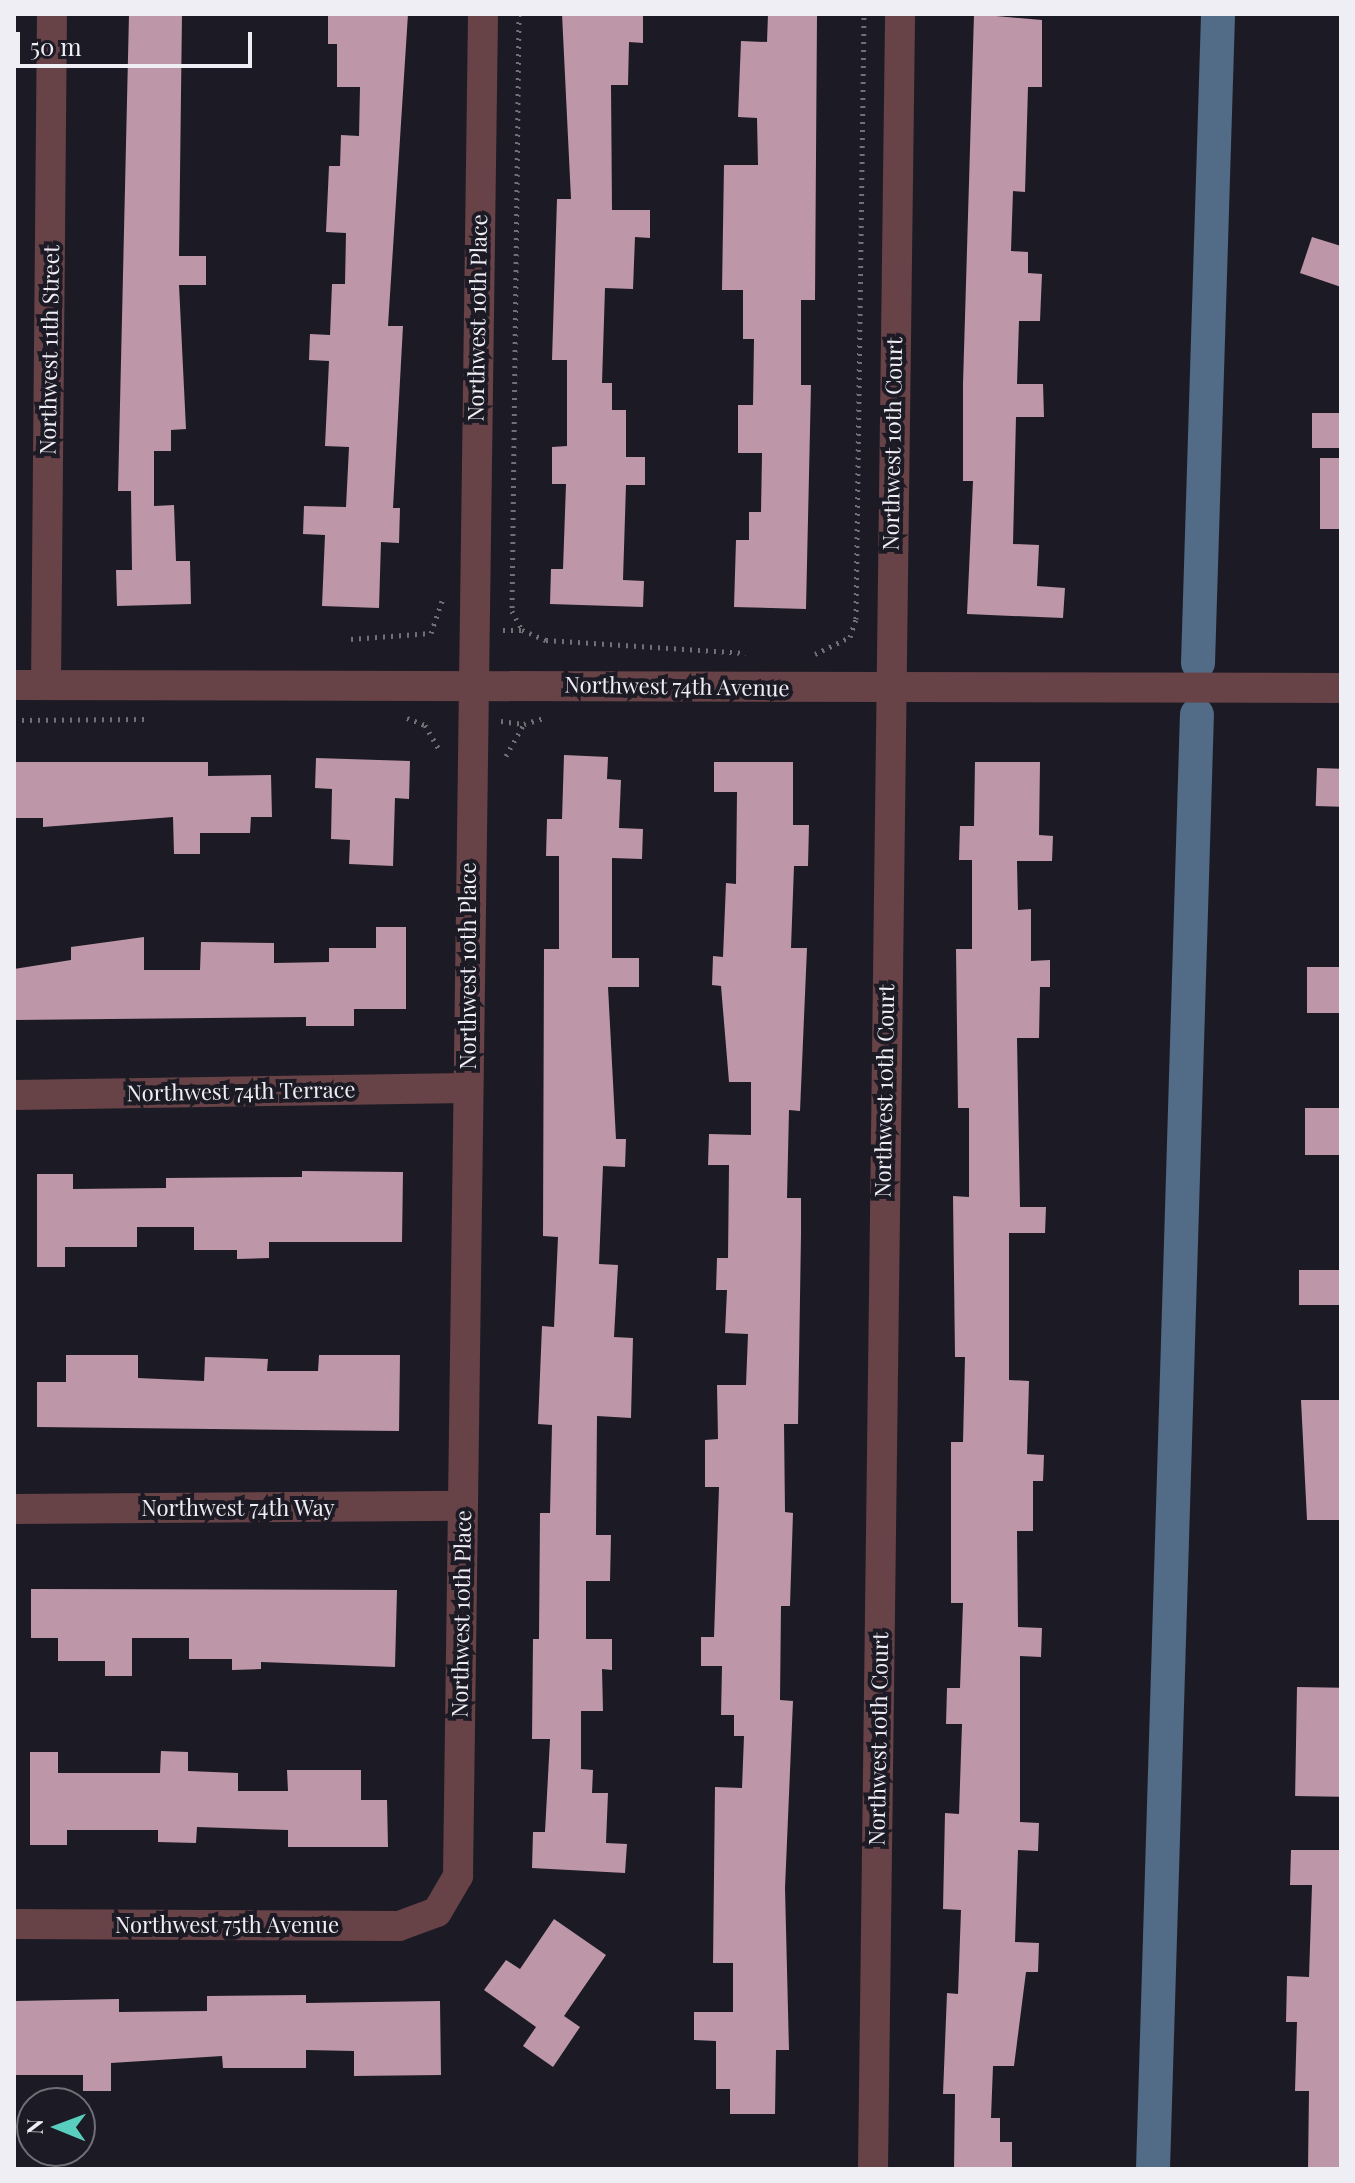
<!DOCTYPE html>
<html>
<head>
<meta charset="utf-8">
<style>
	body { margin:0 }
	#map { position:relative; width:1355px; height:2183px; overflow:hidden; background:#1c1b25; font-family:"Playfair Display",serif }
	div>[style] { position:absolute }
	.canal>* { height:34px; margin:-17px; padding:0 17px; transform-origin:17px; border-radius:17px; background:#526b87 }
	.building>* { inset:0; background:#bd96a8; transform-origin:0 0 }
	.path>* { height:5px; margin-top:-2.5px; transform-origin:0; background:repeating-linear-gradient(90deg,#717078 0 2px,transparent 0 8px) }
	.street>* { height:30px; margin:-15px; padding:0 15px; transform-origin:15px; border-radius:15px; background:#674246 }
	span { translate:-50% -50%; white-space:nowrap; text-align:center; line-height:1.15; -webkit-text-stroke:8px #1c1b25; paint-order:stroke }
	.street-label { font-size:22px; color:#efeef5 }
	.frame { position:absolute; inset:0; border:16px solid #efeef5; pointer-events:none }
	.north { position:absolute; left:16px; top:2087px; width:80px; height:80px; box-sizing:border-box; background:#1c1b25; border:2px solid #706f78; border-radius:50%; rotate:271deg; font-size:22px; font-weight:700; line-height:32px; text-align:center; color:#efeef5 }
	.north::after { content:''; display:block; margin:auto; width:28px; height:36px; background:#59cebf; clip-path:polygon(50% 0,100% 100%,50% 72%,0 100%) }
	.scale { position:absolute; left:16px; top:32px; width:236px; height:36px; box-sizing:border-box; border:4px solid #efeef5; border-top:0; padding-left:10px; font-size:24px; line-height:28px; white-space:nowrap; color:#efeef5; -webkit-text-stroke:6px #1c1b25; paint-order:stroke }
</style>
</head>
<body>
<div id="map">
	<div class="canal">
		<i style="left:1198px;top:663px;width:649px;rotate:-88.23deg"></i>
		<i style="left:1153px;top:2169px;width:1455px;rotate:-88.27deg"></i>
	</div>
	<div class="building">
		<i style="clip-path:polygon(129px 14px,182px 14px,179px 256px,206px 256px,206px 285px,179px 285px,186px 429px,171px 430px,171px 451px,154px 451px,154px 506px,174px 505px,176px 561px,190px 561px,191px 604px,117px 606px,116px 570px,132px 570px,131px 491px,118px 491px)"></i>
		<i style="clip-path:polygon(328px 14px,408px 14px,388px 326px,403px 326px,393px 508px,400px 508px,399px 543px,381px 542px,379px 608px,322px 606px,325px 535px,303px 534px,304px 506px,346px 507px,349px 447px,325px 446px,329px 361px,309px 360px,310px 334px,330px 335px,332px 284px,345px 284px,346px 233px,326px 232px,329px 166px,340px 166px,341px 135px,359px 136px,360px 87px,337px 87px,337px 44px,328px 44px)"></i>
		<i style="clip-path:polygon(562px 14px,643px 14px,643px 43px,629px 42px,628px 85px,611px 85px,612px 210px,650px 210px,650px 238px,635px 237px,633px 289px,605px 288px,602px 383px,612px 383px,612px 410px,626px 410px,626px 457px,645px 457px,645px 485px,626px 485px,623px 580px,644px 581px,643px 607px,550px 604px,551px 569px,563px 569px,566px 484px,552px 484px,552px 447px,567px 446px,567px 360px,552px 360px,557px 199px,571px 199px)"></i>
		<i style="clip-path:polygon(768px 14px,817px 15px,815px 300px,801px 300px,801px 385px,811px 385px,806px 609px,734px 607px,736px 540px,749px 540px,749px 512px,761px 512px,762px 453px,738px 453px,738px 405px,753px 405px,754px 339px,743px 339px,743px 290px,722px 290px,724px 165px,758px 165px,757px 118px,738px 117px,741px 41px,767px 42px)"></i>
		<i style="clip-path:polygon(974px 14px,1042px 20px,1042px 87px,1028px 87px,1025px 192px,1013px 191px,1011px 251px,1028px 252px,1028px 273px,1042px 274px,1040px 321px,1019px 321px,1017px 384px,1043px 384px,1044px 417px,1016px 417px,1013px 544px,1039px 545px,1037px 586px,1065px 588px,1063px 618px,967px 614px,973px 481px,963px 481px,963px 384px)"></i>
		<i style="clip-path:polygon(1312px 237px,1341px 246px,1341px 287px,1300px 273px)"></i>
		<i style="left:1312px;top:413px;width:29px;height:35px"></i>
		<i style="left:1320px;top:458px;width:21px;height:71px"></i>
		<i style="clip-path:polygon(564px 755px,608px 757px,607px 779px,621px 780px,619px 828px,643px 829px,642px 859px,612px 858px,612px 958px,639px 958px,639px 987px,608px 987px,616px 1139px,626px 1139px,625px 1167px,603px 1166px,599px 1264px,618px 1265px,614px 1337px,633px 1338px,631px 1418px,597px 1416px,596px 1535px,611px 1535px,610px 1581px,586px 1581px,586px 1639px,612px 1639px,612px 1670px,602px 1669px,603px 1711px,581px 1711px,581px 1769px,593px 1770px,592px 1793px,608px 1793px,606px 1843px,627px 1844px,625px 1873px,532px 1868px,533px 1832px,545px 1832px,550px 1739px,532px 1739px,533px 1639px,539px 1639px,540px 1513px,550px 1513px,552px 1425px,538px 1424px,542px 1326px,554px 1327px,558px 1237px,543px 1236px,544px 949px,559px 949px,559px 856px,546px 856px,547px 819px,562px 819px)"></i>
		<i style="clip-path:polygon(316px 758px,410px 761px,409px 799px,395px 798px,393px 866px,349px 864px,350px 840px,331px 839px,332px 789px,315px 788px)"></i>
		<i style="clip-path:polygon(14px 762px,208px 762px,208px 776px,271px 775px,272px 817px,251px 817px,250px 833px,200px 833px,200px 854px,174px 854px,173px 817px,43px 827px,43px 818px,14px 818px)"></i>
		<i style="clip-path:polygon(714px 762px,793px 762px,793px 825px,809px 825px,808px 866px,794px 866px,791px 948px,807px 948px,800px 1111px,789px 1110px,787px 1198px,801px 1198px,801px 1235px,798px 1424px,784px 1424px,785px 1512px,793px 1513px,790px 1606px,781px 1606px,780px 1700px,793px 1701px,785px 1888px,789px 2050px,776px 2050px,775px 2114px,730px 2114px,730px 2089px,716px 2089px,716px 2041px,694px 2040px,694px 2012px,733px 2012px,733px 1963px,713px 1963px,715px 1787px,742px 1788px,744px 1736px,734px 1736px,734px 1715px,721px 1715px,722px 1666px,701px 1666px,701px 1637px,714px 1637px,719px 1487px,705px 1487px,705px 1440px,718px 1439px,717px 1385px,746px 1385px,748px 1334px,725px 1333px,727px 1290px,716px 1290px,717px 1258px,728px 1258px,729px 1165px,708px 1165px,709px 1134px,751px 1135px,751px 1082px,729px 1082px,721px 986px,712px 985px,713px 956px,723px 957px,726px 883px,736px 884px,737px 792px,714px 792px)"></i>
		<i style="clip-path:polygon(975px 762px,1040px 762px,1039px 835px,1053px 836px,1052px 861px,1017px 861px,1018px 910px,1031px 909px,1031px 961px,1050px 960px,1050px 987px,1040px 987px,1039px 1038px,1017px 1038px,1020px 1207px,1046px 1207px,1045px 1233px,1009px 1233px,1009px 1380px,1029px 1381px,1027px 1454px,1044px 1455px,1043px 1481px,1033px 1481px,1033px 1531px,1017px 1531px,1018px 1627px,1042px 1628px,1041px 1657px,1020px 1656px,1020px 1822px,1039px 1823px,1038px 1851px,1018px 1850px,1015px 1942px,1039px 1943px,1038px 1972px,1026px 1972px,1014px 2066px,993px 2066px,991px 2118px,1000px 2118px,1000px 2142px,1012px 2142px,1012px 2169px,954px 2169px,955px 2094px,943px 2094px,947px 1993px,958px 1994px,961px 1910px,943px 1909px,945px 1813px,959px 1814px,962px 1724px,946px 1724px,947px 1688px,960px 1688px,963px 1603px,951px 1603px,951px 1442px,963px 1442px,965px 1357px,955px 1357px,953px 1196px,969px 1197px,969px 1108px,958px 1108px,956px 949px,972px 949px,972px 860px,959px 860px,960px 826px,974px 826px)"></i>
		<i style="left:1317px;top:768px;width:24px;height:38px;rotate:2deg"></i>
		<i style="clip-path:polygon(376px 927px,406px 927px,406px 1009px,354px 1009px,354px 1026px,306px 1026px,306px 1017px,14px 1020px,14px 969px,71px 960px,71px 947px,144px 937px,144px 970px,200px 970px,201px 942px,274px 943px,274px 963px,329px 962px,329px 948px,376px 948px)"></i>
		<i style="left:1307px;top:967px;width:34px;height:46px"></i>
		<i style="left:1305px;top:1108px;width:36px;height:47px"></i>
		<i style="clip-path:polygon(302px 1171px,403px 1172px,402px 1242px,269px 1242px,269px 1258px,237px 1259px,237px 1250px,194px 1250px,194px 1227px,137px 1227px,137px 1247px,65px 1247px,65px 1267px,37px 1267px,37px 1174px,73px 1174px,73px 1189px,166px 1188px,166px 1178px,302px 1177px)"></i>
		<i style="left:1299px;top:1270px;width:42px;height:35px"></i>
		<i style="clip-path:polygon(66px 1355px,138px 1355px,138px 1378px,204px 1381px,205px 1357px,268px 1359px,267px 1371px,318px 1371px,319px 1355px,400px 1355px,399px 1431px,37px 1427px,37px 1382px,66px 1382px)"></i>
		<i style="clip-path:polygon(1301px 1400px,1341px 1400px,1341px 1520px,1307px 1520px)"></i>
		<i style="clip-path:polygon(31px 1589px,397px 1590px,395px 1667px,261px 1662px,261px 1669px,232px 1670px,232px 1659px,189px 1659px,189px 1638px,132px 1638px,132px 1676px,105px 1676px,105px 1661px,58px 1661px,58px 1638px,31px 1638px)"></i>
		<i style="left:1297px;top:1687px;width:44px;height:109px;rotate:1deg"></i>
		<i style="clip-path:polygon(161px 1751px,188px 1752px,188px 1771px,238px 1773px,238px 1791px,288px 1791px,287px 1770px,361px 1770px,361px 1800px,387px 1800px,388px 1847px,288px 1847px,288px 1830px,197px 1827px,196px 1843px,158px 1842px,158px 1830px,67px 1830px,67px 1845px,30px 1845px,30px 1752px,58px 1752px,58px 1773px,160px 1773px)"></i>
		<i style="clip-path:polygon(1291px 1850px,1341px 1850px,1341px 2169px,1308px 2169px,1309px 2091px,1295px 2091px,1297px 2022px,1286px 2022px,1287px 1976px,1309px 1977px,1312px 1885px,1290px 1885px)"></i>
		<i style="clip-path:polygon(554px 1919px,606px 1955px,564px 2016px,580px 2027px,553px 2067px,523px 2046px,536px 2027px,484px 1990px,506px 1960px,520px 1969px)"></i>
		<i style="clip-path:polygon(306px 1995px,306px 2003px,440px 2001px,441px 2075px,354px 2076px,354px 2051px,306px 2050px,306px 2068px,223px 2068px,222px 2056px,111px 2063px,111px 2091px,83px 2091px,83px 2075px,14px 2075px,14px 2001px,119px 1999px,119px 2012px,207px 2011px,207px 1996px)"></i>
	</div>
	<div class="path">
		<i style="left:519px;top:14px;width:597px;rotate:90.67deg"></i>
		<i style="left:512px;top:611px;width:21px;rotate:62deg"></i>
		<i style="left:522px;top:630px;width:26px;rotate:23deg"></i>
		<i style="left:546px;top:640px;width:200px;rotate:3.7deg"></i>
		<i style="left:503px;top:630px;width:19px"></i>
		<i style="left:351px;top:639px;width:80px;rotate:-4.3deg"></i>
		<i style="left:431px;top:633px;width:34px;rotate:-71deg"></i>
		<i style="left:815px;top:654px;width:39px;rotate:-26deg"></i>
		<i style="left:850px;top:637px;width:19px;rotate:-72deg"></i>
		<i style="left:856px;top:619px;width:605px;rotate:-89.24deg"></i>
		<i style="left:407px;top:718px;width:19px;rotate:21deg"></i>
		<i style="left:425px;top:725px;width:30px;rotate:60deg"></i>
		<i style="left:14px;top:720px;width:135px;rotate:-0.4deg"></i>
		<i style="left:501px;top:721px;width:22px;rotate:8deg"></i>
		<i style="left:506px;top:756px;width:37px;rotate:-61deg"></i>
		<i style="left:524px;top:724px;width:21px;rotate:-17deg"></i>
	</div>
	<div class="street">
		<i style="left:14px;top:685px;width:1327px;rotate:0.13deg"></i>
		<i style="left:46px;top:685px;width:671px;rotate:-89.49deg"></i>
		<i style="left:14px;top:1095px;width:453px;rotate:-0.9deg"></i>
		<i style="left:14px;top:1509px;width:449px;rotate:-0.4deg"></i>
		<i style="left:14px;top:1924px;width:385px;rotate:0.3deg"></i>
		<i style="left:399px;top:1926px;width:40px;rotate:-20.2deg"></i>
		<i style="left:437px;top:1912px;width:42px;rotate:-59.7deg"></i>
		<i style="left:458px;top:1876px;width:1862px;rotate:-89.23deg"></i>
		<i style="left:873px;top:2169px;width:2155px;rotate:-89.28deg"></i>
	</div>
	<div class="street-label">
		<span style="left:477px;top:318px;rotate:-89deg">Northwest 10th Place</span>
		<span style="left:49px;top:350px;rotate:-89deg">Northwest 11th Street</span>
		<span style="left:892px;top:444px;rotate:-89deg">Northwest 10th Court</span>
		<span style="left:677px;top:686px;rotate:1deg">Northwest 74th Avenue</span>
		<span style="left:468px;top:966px;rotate:-90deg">Northwest 10th Place</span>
		<span style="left:241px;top:1091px;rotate:-1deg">Northwest 74th Terrace</span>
		<span style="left:884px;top:1091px;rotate:-89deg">Northwest 10th Court</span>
		<span style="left:238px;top:1508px">Northwest 74th Way</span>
		<span style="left:461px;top:1614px;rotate:-89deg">Northwest 10th Place</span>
		<span style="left:878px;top:1739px;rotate:-89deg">Northwest 10th Court</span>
		<span style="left:227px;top:1925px">Northwest 75th Avenue</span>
	</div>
	<div class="frame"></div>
	<div class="north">N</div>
	<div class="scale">50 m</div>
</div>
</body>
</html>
